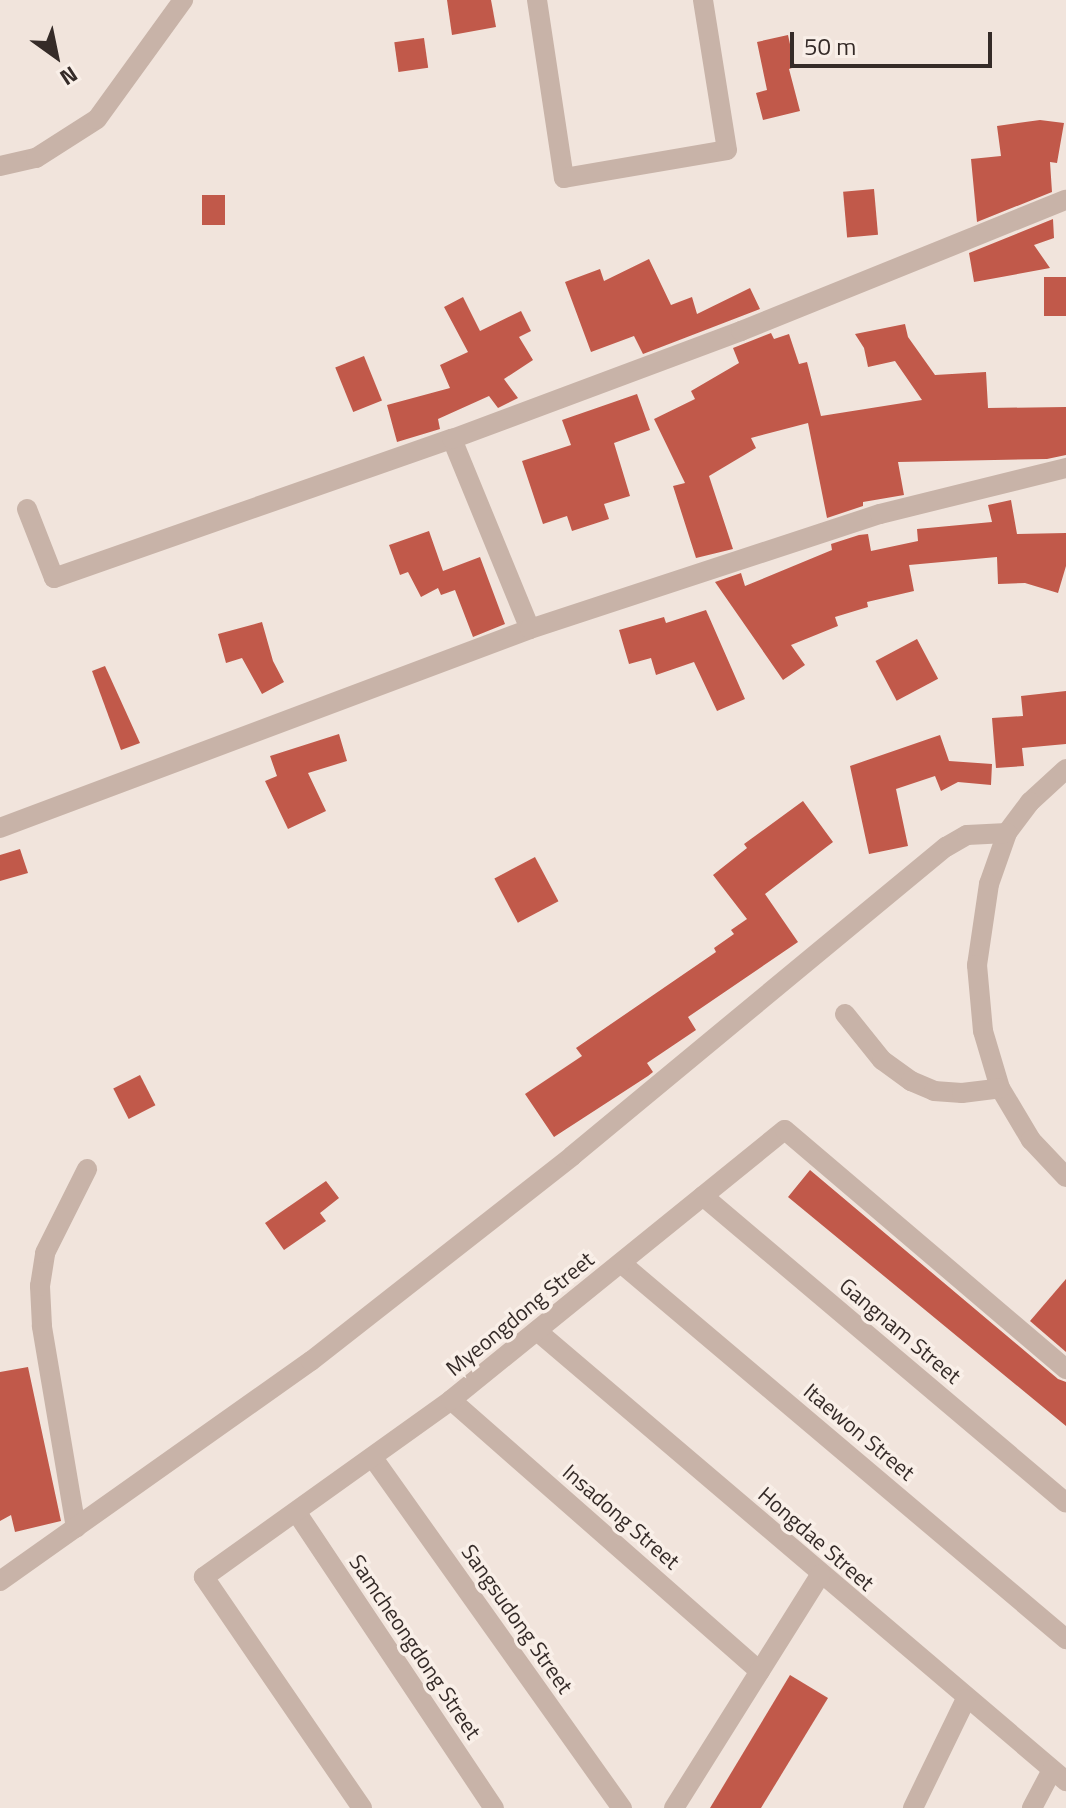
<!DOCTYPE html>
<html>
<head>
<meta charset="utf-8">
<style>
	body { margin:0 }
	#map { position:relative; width:1066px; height:1808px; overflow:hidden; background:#f1e4dc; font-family:"Titillium Web",sans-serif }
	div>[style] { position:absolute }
	.building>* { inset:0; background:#c1594a; transform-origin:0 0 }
	.minor>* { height:20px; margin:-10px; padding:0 10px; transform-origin:10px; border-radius:10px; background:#c8b3a8 }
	span { translate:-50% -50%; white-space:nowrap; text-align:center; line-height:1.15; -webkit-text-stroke:7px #f9efe8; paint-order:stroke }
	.street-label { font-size:22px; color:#352b28 }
	.north { position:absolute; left:16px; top:16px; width:80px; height:80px; -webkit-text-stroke:6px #f9efe8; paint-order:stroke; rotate:147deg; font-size:22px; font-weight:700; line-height:32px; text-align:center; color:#352b28 }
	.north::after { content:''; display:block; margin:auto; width:28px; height:36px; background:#352b28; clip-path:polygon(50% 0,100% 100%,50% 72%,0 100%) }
	.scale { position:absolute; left:790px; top:32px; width:202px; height:36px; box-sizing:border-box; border:4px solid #352b28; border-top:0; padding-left:10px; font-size:24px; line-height:28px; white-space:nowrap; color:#352b28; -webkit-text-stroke:6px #f9efe8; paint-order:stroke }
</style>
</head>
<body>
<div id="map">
	<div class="building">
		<i style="clip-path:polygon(447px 0,491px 0,496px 27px,452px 35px)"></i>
		<i style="clip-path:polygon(788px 35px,795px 67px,789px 69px,800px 111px,763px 120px,756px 93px,767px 90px,757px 42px)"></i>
		<i style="left:424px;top:38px;width:30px;height:30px;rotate:82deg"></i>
		<i style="clip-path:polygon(1040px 120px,1064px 123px,1057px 163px,1050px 162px,1052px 192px,977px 222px,971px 159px,1001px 156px,997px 126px)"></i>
		<i style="left:874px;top:189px;width:46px;height:31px;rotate:85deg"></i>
		<i style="left:202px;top:195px;width:23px;height:30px"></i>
		<i style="clip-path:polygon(1053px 219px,1054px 238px,1034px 245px,1050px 268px,974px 282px,969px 253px)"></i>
		<i style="clip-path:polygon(649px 259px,671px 305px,692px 297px,697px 314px,750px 288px,760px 309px,643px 354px,634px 336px,591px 352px,565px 282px,600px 269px,604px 281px)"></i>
		<i style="left:1066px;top:277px;width:39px;height:22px;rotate:90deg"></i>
		<i style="clip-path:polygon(463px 297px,480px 331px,521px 311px,531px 331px,519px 337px,533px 360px,504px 379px,518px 398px,498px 408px,489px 396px,438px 419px,440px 429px,397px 442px,387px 405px,450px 388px,440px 365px,468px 352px,444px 307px)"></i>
		<i style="clip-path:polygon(905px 324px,908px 337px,935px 375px,986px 372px,988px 408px,1066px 407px,1066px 455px,1047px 459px,898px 462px,904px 495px,863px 502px,863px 506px,827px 518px,808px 423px,751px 438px,756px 448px,709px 476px,733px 549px,696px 558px,673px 486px,685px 483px,654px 419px,695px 399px,691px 391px,739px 363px,733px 348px,771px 333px,774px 339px,789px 334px,799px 364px,807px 362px,821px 416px,922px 400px,895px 361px,868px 367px,864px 348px,855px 334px)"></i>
		<i style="left:364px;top:356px;width:48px;height:31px;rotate:68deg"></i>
		<i style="clip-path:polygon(637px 394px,650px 430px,614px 443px,630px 496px,604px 504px,609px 519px,572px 531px,567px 516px,543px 524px,522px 461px,571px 445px,562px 420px)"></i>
		<i style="clip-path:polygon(1011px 500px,1017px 534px,1066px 533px,1066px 566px,1058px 593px,1025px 583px,998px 584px,997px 557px,909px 565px,914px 591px,867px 602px,868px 607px,835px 617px,838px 626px,791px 645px,805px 665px,783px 680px,715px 582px,741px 573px,745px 586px,832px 550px,831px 544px,859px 535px,868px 534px,871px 551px,918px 541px,917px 529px,992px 522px,988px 505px)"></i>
		<i style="clip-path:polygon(429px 531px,443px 571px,480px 557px,505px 624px,473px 637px,455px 590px,441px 595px,438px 588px,421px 597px,408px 572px,400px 575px,389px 545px)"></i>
		<i style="clip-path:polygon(706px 610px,745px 699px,717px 711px,694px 662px,656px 675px,651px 658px,629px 664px,619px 630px,664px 617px,666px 623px)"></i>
		<i style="clip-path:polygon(262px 622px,273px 661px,284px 682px,262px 694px,242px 658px,226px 663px,218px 634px)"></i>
		<i style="left:917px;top:639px;width:45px;height:47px;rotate:62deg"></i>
		<i style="clip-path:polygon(105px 666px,140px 743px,121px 750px,92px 671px)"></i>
		<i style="clip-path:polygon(1066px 691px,1066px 744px,1022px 748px,1024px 766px,996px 768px,992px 718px,1023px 716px,1021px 696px)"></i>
		<i style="clip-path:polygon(339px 734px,347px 761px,308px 773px,326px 811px,288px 829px,265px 781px,277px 776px,270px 756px)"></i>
		<i style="clip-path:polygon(940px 735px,949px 761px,992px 764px,991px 785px,958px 782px,941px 791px,935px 776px,896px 789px,908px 846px,869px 854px,850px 766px)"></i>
		<i style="clip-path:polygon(803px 801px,833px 842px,765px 894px,798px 942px,688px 1017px,696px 1030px,647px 1063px,653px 1072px,648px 1076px,554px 1137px,525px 1094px,582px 1056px,576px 1048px,716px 952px,714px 948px,734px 934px,731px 930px,747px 919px,713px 875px,747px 848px,744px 844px)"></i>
		<i style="clip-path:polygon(20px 849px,28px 873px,0 881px,0 855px)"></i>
		<i style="left:535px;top:857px;width:50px;height:46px;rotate:62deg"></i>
		<i style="left:140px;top:1075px;width:34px;height:30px;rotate:63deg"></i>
		<i style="clip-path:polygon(810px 1170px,1058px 1379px,1066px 1382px,1066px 1426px,788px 1197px)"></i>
		<i style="clip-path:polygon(326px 1181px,339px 1198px,320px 1213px,326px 1221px,284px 1250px,265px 1223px)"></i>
		<i style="clip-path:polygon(1066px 1279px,1066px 1352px,1030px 1321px)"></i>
		<i style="clip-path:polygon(28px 1367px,61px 1521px,15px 1532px,11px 1515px,0 1521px,0 1372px)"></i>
		<i style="clip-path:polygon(790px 1675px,828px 1698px,761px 1808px,710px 1808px)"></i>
	</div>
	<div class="minor">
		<i style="left:537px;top:0;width:180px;rotate:81.4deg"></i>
		<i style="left:564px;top:178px;width:165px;rotate:-9.7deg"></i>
		<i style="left:727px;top:150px;width:152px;rotate:-99.1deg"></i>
		<i style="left:0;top:166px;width:37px;rotate:-13deg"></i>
		<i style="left:36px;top:158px;width:72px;rotate:-32.6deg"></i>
		<i style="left:97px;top:119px;width:147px;rotate:-54.1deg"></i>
		<i style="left:452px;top:439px;width:205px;rotate:67.7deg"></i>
		<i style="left:27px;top:509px;width:74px;rotate:68.6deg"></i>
		<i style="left:54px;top:578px;width:422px;rotate:-19.3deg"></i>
		<i style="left:452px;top:439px;width:309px;rotate:-20.5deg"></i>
		<i style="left:741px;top:331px;width:350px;rotate:-22deg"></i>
		<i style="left:1066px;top:769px;width:49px;rotate:137.5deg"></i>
		<i style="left:1030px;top:802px;width:39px;rotate:127deg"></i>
		<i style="left:1007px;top:833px;width:54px;rotate:109.4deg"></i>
		<i style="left:989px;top:884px;width:82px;rotate:98.4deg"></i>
		<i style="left:977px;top:965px;width:66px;rotate:84.8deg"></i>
		<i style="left:983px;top:1031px;width:59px;rotate:73.4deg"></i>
		<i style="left:1000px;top:1088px;width:61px;rotate:59.2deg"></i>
		<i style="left:1031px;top:1140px;width:51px;rotate:46.6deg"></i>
		<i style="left:0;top:828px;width:566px;rotate:-20.58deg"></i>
		<i style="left:530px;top:629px;width:368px;rotate:-18.2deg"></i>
		<i style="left:880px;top:514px;width:192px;rotate:-13.9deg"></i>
		<i style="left:845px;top:1014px;width:59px;rotate:51.2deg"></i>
		<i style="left:882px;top:1060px;width:36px;rotate:36deg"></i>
		<i style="left:911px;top:1081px;width:25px;rotate:23deg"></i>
		<i style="left:934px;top:1091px;width:28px;rotate:4deg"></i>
		<i style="left:962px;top:1093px;width:38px;rotate:-7deg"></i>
		<i style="left:703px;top:1196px;width:475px;rotate:40.2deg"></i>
		<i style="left:621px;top:1263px;width:583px;rotate:40.2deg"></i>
		<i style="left:537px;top:1331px;width:695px;rotate:40.39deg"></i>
		<i style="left:451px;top:1400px;width:411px;rotate:41.3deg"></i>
		<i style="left:373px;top:1458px;width:430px;rotate:54.6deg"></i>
		<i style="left:297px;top:1513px;width:355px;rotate:56.3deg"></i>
		<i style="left:76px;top:1528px;width:205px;rotate:-99.6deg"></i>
		<i style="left:42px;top:1326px;width:40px;rotate:-92.9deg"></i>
		<i style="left:40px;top:1286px;width:33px;rotate:-81deg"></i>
		<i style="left:45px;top:1253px;width:94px;rotate:-63.4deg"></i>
		<i style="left:0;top:1581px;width:381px;rotate:-35.3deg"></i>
		<i style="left:311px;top:1361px;width:332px;rotate:-38.1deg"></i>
		<i style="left:572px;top:1156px;width:485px;rotate:-39.6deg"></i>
		<i style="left:946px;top:847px;width:24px;rotate:-30deg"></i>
		<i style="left:967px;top:835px;width:40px;rotate:-2.9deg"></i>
		<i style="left:362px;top:1808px;width:280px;rotate:-124.4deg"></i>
		<i style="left:204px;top:1577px;width:304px;rotate:-35.6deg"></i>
		<i style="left:451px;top:1400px;width:429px;rotate:-39deg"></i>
		<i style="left:785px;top:1130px;width:369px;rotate:40.4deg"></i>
		<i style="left:674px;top:1808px;width:276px;rotate:-57.9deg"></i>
		<i style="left:913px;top:1808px;width:121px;rotate:-64.1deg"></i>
		<i style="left:1032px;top:1808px;width:43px;rotate:-62.2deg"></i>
	</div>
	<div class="street-label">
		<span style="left:520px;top:1314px;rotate:-39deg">Myeongdong Street</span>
		<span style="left:900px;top:1331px;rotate:40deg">Gangnam Street</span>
		<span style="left:859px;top:1432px;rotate:40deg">Itaewon Street</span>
		<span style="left:621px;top:1517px;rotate:41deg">Insadong Street</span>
		<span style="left:816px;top:1539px;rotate:41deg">Hongdae Street</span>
		<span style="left:517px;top:1619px;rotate:55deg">Sangsudong Street</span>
		<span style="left:415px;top:1647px;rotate:56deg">Samcheongdong Street</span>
	</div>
	<div class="north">N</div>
	<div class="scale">50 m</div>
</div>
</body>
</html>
